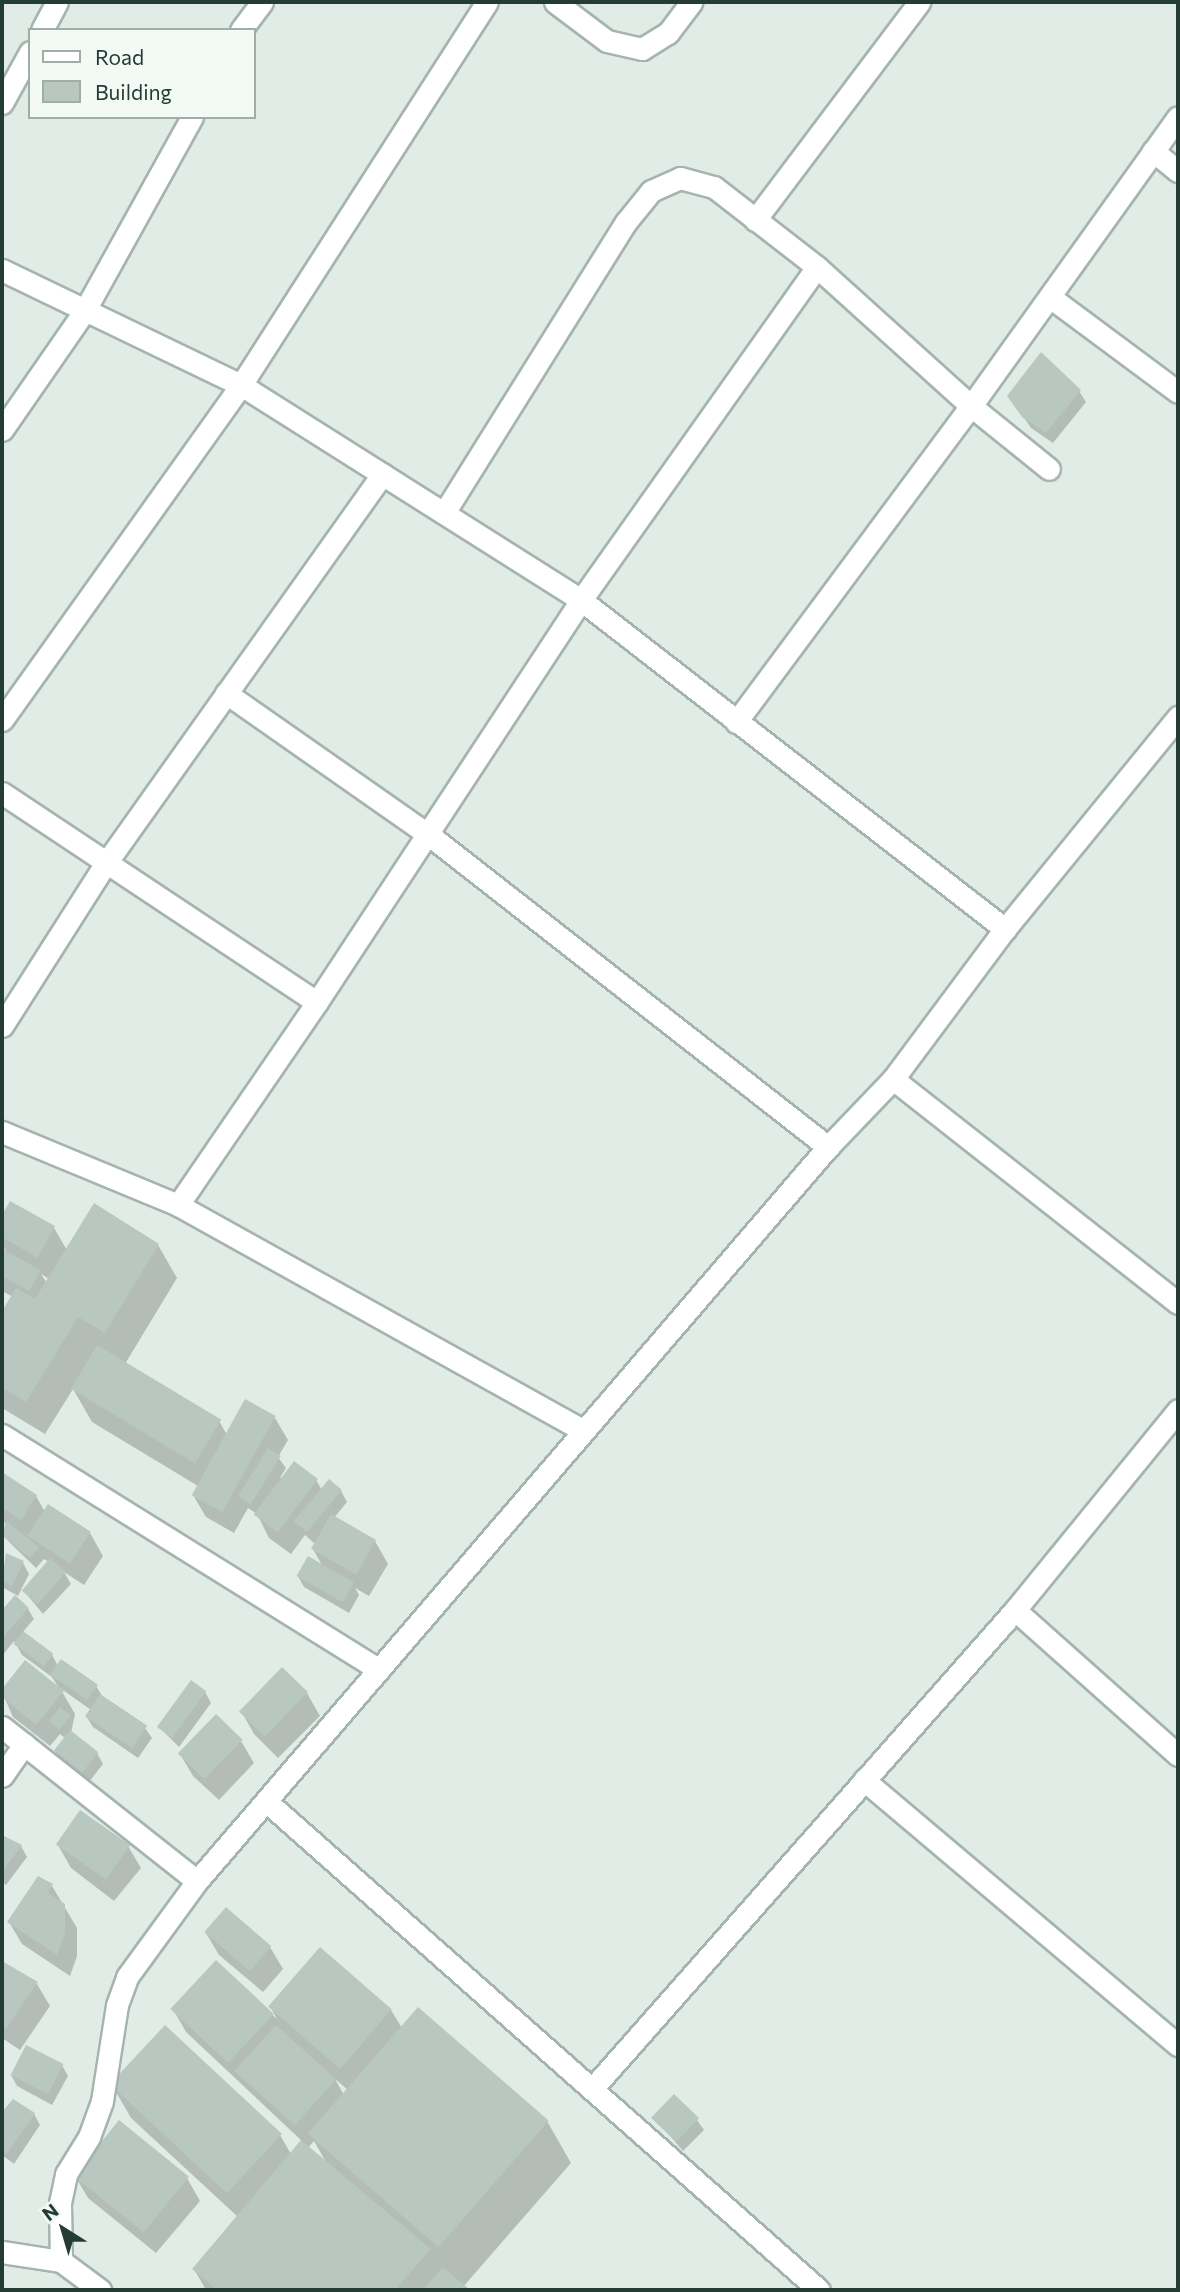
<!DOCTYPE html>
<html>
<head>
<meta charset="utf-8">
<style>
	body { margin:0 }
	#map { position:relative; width:1180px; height:2292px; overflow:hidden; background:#e2ece7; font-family:Commissioner,sans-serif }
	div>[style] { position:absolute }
	.shadow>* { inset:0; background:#0003 }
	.building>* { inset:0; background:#b8c7c0; transform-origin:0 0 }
	.roads { filter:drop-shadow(2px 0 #a5b4ae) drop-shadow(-2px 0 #a5b4ae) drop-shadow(0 2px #a5b4ae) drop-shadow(0 -2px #a5b4ae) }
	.street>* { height:21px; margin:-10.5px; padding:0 10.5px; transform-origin:10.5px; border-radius:10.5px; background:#fff }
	span { translate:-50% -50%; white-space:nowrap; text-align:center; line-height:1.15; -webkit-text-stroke:5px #f3f9f5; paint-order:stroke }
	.frame { position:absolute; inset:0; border:4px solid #233d34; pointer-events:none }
	.legend { position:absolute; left:28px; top:28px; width:228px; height:91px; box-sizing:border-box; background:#f3f9f5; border:2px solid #a0aea8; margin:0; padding:9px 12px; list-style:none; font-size:21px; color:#233d34 }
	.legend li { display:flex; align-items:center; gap:14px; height:35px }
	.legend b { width:35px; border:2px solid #a0aea8 }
	.north { position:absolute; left:28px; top:2194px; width:70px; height:70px; -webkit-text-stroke:5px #f3f9f5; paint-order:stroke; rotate:323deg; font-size:19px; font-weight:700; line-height:28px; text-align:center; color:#233d34 }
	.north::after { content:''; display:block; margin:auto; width:24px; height:32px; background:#233d34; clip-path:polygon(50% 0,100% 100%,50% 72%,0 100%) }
</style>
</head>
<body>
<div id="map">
	<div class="shadow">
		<i style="clip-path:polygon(1079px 391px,1086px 402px,1053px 443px,1031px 428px,1009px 396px)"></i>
		<i style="clip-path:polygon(evenodd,11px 1203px,54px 1228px,67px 1250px,158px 1245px,177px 1278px,125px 1364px,219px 1421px,227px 1435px,275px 1418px,288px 1440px,278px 1457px,286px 1468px,280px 1478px,316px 1480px,322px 1490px,341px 1491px,347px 1502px,334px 1518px,375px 1541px,388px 1564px,369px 1596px,355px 1588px,359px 1595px,349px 1613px,304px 1587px,298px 1576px,323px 1567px,313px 1549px,315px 1544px,305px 1535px,291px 1554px,269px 1538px,257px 1514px,248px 1508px,234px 1533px,206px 1517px,193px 1495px,198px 1486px,92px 1422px,73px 1389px,45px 1434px,2px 1408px,2px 1315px,13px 1297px,2px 1291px,2px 1251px,7px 1253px,2px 1245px,2px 1219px,11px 1203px,41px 1274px,49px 1279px,47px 1283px,41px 1274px)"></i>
		<i style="clip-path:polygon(2px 1474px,36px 1496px,45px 1512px,90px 1533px,103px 1556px,84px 1585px,64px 1572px,71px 1584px,43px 1614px,23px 1590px,49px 1562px,44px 1559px,36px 1568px,2px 1535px,6px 1524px,2px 1521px)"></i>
		<i style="clip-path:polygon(7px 1555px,23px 1563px,29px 1574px,18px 1596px,2px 1587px)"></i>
		<i style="clip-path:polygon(2px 1608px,28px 1609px,34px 1619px,22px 1633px,52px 1655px,58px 1666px,96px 1686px,103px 1697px,145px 1728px,152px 1738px,138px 1758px,93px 1727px,86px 1716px,91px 1710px,60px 1688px,75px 1714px,71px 1733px,97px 1753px,103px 1764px,89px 1782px,61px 1761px,55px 1751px,65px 1738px,60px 1734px,50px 1746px,13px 1717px,2px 1692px,25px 1662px,60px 1690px,52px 1677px,22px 1655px,14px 1641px,2px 1656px)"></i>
		<i style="clip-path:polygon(205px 1692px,211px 1703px,179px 1747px,159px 1727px)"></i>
		<i style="clip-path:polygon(307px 1693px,320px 1716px,278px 1758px,254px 1734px,241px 1711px)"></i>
		<i style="clip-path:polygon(241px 1741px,254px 1763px,219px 1800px,193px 1776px,180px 1754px)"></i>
		<i style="clip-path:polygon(2px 1837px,21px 1846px,27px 1857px,6px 1885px,2px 1882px)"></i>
		<i style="clip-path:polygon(58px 1845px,128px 1846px,141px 1868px,114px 1901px,71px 1868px)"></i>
		<i style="clip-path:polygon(52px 1886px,77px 1928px,77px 1956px,70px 1976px,22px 1944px,9px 1922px)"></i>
		<i style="clip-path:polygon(206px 1933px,270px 1947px,283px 1969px,263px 1992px,219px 1955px)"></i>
		<i style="clip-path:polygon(evenodd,217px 1962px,277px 2019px,271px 2008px,391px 2010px,402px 2028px,547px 2121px,571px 2163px,463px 2287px,467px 2290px,206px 2290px,194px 2269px,238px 2217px,131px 2118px,112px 2085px,280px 2135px,291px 2154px,302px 2141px,186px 2032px,173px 2009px,217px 1962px,335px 2079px,348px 2090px,344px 2095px,335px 2079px,217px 1962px,314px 2141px,327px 2164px,308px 2148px,314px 2141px)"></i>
		<i style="clip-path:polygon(2px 1963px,37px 1984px,50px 2006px,20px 2050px,2px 2038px)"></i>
		<i style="clip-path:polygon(62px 2065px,68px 2076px,52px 2105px,17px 2086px,11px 2075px)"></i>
		<i style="clip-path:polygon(14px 2101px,34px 2114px,40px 2125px,14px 2164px,2px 2155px,2px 2115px)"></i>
		<i style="clip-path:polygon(654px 2117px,697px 2120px,704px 2130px,683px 2151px)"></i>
		<i style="clip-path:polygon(75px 2176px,187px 2178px,200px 2201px,156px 2253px,88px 2198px)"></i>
	</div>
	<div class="building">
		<i style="clip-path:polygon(1041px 352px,1081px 390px,1046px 433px,1022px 417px,1007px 396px)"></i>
		<i style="clip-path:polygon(10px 1201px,55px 1226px,37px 1258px,2px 1237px,2px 1215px)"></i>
		<i style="clip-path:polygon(94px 1203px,159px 1244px,105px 1333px,78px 1317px,26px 1402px,2px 1387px,2px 1311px,16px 1288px,35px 1299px)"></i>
		<i style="clip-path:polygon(2px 1249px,41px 1270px,29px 1291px,2px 1276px)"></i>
		<i style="left:97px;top:1345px;width:145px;height:51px;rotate:31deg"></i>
		<i style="left:245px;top:1399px;width:35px;height:110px;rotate:29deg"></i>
		<i style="left:268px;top:1448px;width:15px;height:57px;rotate:32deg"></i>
		<i style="left:294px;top:1461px;width:30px;height:67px;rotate:37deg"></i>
		<i style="clip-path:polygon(2px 1472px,37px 1495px,21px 1520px,2px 1508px)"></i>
		<i style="left:329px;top:1479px;width:17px;height:55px;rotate:40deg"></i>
		<i style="left:48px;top:1504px;width:51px;height:38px;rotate:33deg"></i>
		<i style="left:331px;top:1514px;width:52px;height:40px;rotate:30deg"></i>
		<i style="clip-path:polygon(6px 1521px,39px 1547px,30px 1558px,2px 1535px)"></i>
		<i style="clip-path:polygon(6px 1553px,24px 1561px,12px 1586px,2px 1581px)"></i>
		<i style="left:308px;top:1556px;width:53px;height:23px;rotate:30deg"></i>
		<i style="left:50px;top:1558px;width:21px;height:43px;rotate:41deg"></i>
		<i style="clip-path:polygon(15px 1595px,29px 1608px,2px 1638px,2px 1610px)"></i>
		<i style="left:23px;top:1631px;width:38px;height:16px;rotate:37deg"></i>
		<i style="left:61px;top:1659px;width:45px;height:19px;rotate:35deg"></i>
		<i style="clip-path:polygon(25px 1660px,64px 1691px,36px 1725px,2px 1697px,2px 1689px)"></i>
		<i style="left:282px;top:1667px;width:36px;height:62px;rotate:44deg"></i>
		<i style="left:191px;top:1680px;width:19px;height:58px;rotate:36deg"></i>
		<i style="left:100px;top:1694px;width:57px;height:27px;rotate:34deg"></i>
		<i style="left:60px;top:1707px;width:14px;height:18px;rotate:39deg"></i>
		<i style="left:216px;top:1714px;width:37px;height:55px;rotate:44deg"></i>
		<i style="left:70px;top:1730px;width:36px;height:26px;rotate:38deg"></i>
		<i style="left:80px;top:1810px;width:61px;height:42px;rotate:35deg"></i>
		<i style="clip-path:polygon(2px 1835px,22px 1845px,2px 1872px)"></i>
		<i style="clip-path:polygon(38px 1876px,53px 1884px,48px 1893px,65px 1904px,65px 1933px,57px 1955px,7px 1922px)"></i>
		<i style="left:226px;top:1907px;width:60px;height:33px;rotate:41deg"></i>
		<i style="left:320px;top:1947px;width:95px;height:79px;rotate:41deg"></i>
		<i style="left:216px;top:1960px;width:79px;height:67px;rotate:43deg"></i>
		<i style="clip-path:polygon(2px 1961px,38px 1982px,6px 2029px,2px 2026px)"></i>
		<i style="left:418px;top:2007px;width:173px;height:168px;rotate:41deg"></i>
		<i style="left:165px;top:2025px;width:160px;height:81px;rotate:43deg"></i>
		<i style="left:276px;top:2025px;width:81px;height:62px;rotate:42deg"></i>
		<i style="left:26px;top:2045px;width:42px;height:34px;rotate:27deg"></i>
		<i style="left:674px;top:2094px;width:35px;height:33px;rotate:44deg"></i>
		<i style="clip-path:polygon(13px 2099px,35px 2113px,7px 2154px,2px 2150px,2px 2112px)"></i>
		<i style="left:119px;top:2120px;width:90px;height:72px;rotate:39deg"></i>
		<i style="clip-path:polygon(301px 2140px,431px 2249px,395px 2290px,217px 2290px,192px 2269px)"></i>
		<i style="clip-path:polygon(443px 2267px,470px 2290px,423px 2290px)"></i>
	</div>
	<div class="roads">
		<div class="street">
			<i style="left:555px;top:2px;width:65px;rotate:36.9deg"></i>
			<i style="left:607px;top:41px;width:36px;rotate:13deg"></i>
			<i style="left:642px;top:49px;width:31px;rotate:-32deg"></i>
			<i style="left:668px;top:33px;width:39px;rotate:-53deg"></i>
			<i style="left:42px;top:30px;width:32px;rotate:-62deg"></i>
			<i style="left:241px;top:30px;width:35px;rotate:-53deg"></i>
			<i style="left:2px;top:103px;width:58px;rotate:-61.2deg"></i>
			<i style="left:1153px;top:151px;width:32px;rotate:39deg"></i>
			<i style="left:755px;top:220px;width:273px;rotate:-53deg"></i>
			<i style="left:2px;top:270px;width:265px;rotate:25.7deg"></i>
			<i style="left:241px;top:385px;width:402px;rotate:32.3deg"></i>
			<i style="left:581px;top:600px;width:537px;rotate:37.81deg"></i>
			<i style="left:1050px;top:297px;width:159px;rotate:36.6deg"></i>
			<i style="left:2px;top:430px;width:146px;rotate:-55.3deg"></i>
			<i style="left:85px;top:310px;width:221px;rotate:-61deg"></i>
			<i style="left:444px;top:513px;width:343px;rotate:-58deg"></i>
			<i style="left:626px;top:222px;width:40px;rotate:-51deg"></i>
			<i style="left:651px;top:191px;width:32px;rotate:-24deg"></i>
			<i style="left:680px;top:178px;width:35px;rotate:15deg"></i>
			<i style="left:714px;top:187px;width:130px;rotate:37.8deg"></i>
			<i style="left:817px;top:267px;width:207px;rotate:42.1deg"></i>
			<i style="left:971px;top:406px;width:100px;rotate:38.9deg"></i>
			<i style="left:226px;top:693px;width:248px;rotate:35deg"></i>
			<i style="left:429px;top:835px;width:507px;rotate:38.02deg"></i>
			<i style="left:2px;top:720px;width:412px;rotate:-54.5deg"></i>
			<i style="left:241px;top:385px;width:455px;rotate:-57.3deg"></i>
			<i style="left:736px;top:722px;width:394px;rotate:-53.4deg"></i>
			<i style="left:971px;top:406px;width:355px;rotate:-54.4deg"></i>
			<i style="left:2px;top:793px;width:378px;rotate:33.6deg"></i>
			<i style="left:2px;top:1026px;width:193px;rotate:-57.5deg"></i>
			<i style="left:106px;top:863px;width:477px;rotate:-54.6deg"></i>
			<i style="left:893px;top:1079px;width:362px;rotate:38.2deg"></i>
			<i style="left:2px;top:1132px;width:191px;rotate:22.5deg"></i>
			<i style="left:178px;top:1205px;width:463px;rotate:29.1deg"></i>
			<i style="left:178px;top:1205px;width:246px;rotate:-55.6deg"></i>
			<i style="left:317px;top:1002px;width:481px;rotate:-56.7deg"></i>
			<i style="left:581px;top:600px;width:408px;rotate:-54.7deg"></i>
			<i style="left:2px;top:1435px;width:444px;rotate:31.9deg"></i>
			<i style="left:1015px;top:1610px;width:218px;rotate:41.7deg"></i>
			<i style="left:2px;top:1727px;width:248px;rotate:38.3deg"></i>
			<i style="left:2px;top:1776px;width:39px;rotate:-55deg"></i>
			<i style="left:864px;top:1780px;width:411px;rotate:40.2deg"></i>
			<i style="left:266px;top:1801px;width:738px;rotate:41.49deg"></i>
			<i style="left:592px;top:2089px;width:639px;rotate:-48.55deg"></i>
			<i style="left:1015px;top:1610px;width:258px;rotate:-50.8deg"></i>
			<i style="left:2px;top:2252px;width:60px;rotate:8.7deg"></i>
			<i style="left:61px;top:2261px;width:49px;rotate:36.6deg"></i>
			<i style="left:61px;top:2261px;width:58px;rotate:-91deg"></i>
			<i style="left:60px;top:2203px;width:30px;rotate:-78deg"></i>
			<i style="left:66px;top:2174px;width:44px;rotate:-58.1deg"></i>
			<i style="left:89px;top:2137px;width:38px;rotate:-70deg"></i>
			<i style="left:102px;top:2101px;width:97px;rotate:-81.1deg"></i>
			<i style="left:117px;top:2005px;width:30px;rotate:-70deg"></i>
			<i style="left:127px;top:1977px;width:119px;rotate:-53.9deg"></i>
			<i style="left:197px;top:1881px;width:968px;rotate:-49.32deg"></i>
			<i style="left:828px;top:1147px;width:94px;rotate:-46.3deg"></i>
			<i style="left:893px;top:1079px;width:187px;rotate:-53.3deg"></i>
			<i style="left:1005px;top:929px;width:274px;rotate:-50.8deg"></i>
		</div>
	</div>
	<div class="frame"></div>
	<ul class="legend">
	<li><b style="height:9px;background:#fff"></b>Road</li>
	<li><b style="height:19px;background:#b8c7c0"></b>Building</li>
	</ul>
	<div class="north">N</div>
</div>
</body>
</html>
